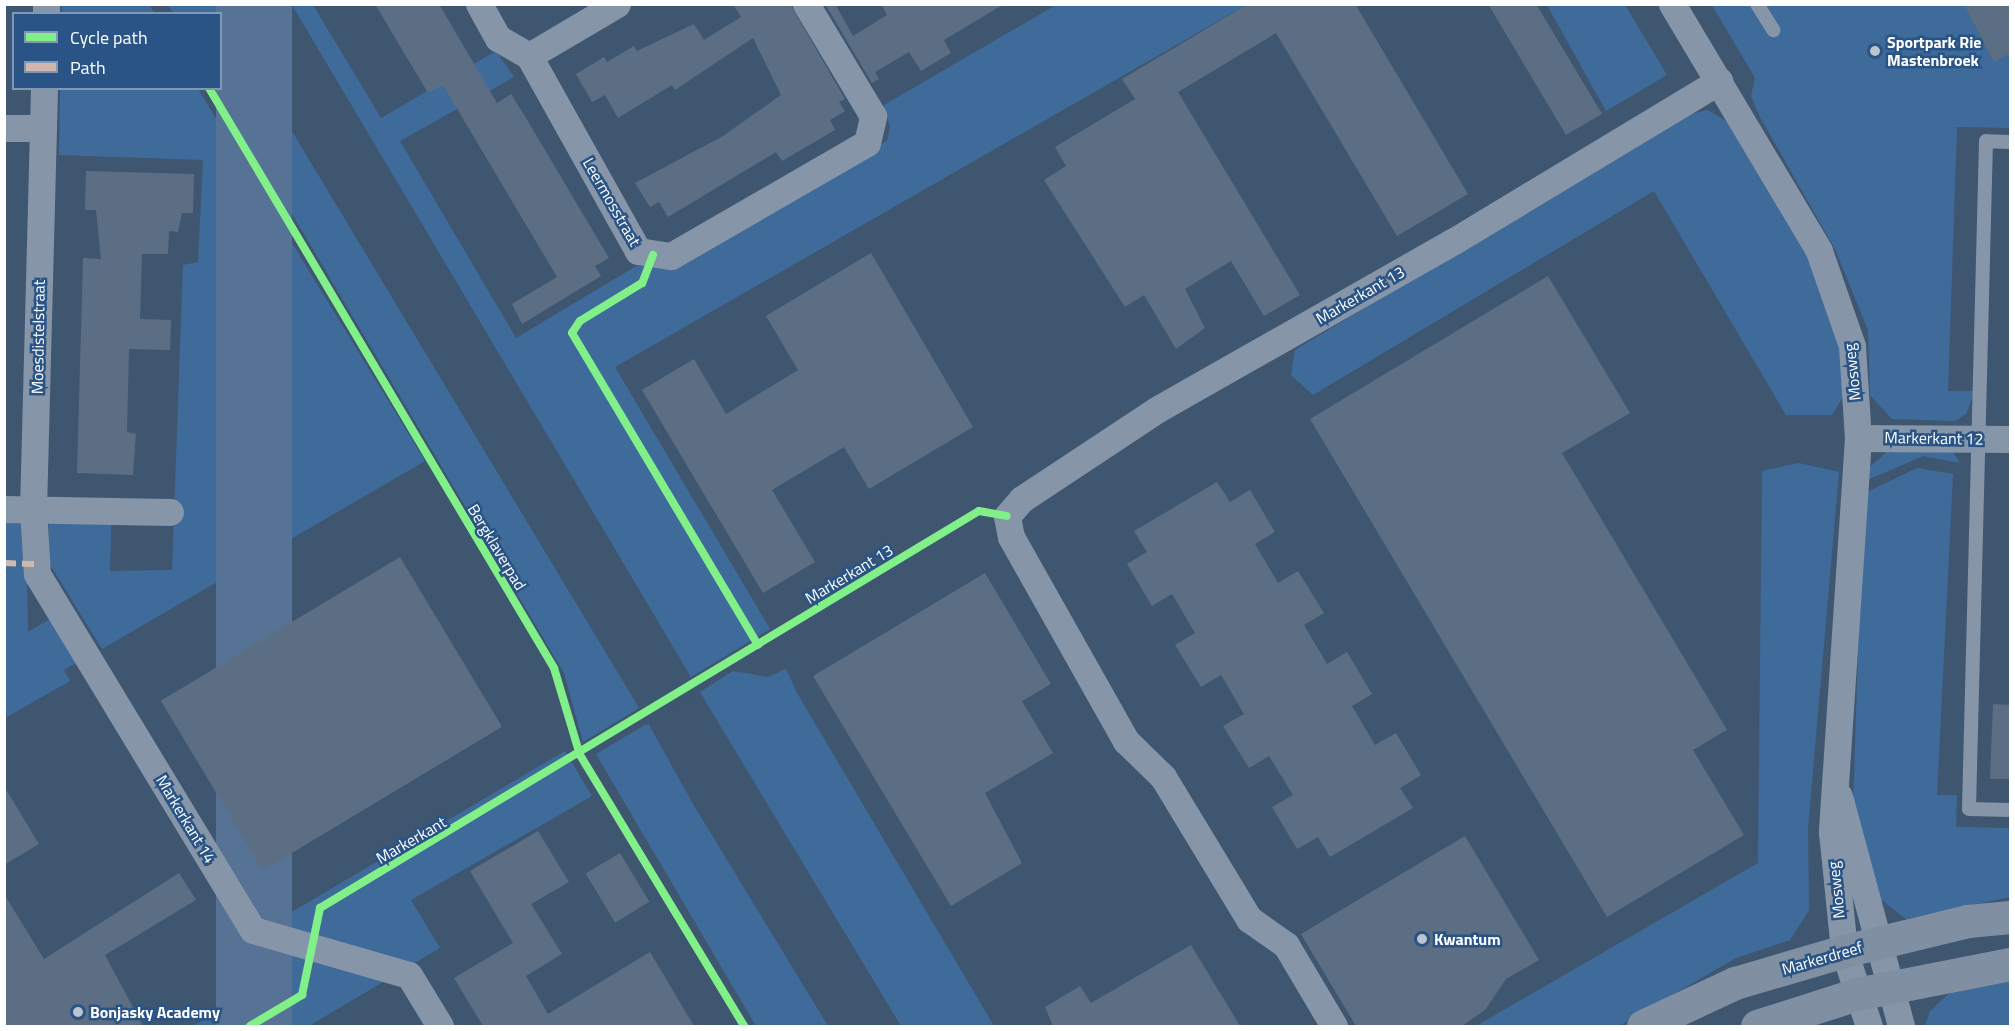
<!DOCTYPE html>
<html>
<head>
<meta charset="utf-8">
<style>
	body { margin:0 }
	#map { position:relative; width:2015px; height:1031px; overflow:hidden; background:#3f5671; font-family:"Titillium Web",sans-serif }
	div>[style] { position:absolute }
	.green>* { inset:0; background:#3f6b9b }
	.water>* { inset:0; background:#567294; transform-origin:0 0 }
	.pier>* { inset:0; background:#3f5671; transform-origin:0 0 }
	.building>* { inset:0; background:#5c6e83; transform-origin:0 0 }
	.lane>* { height:14px; margin:-7px; padding:0 7px; transform-origin:7px; border-radius:7px; background:#8695a7 }
	.street>* { height:27px; margin:-13.5px; padding:0 13.5px; transform-origin:13.5px; border-radius:13.5px; background:#8695a7 }
	.secondary>* { height:33px; margin:-16.5px; padding:0 16.5px; transform-origin:16.5px; border-radius:16.5px; background:#8090a2 }
	.quiet>* { height:6px; margin-top:-3px; transform-origin:0; background:repeating-linear-gradient(90deg,#d1b7ad 0 12px,transparent 0 18px) }
	.cycleway>* { height:8px; margin:-4px; padding:0 4px; transform-origin:4px; border-radius:4px; background:#82f089 }
	.dots>* { width:16px; height:16px; translate:-50% -50%; box-sizing:border-box; border:3px solid #2a5486; border-radius:50% }
	span { translate:-50% -50%; white-space:nowrap; text-align:center; line-height:1.15; -webkit-text-stroke:5px #2a5486; paint-order:stroke }
	.poi-label { font-size:16px; color:#fff; font-weight:700 }
	.left { translate:0 -50%; text-align:left }
	.street-label { font-size:16px; color:#fff }
	.frame { position:absolute; inset:0; border:6px solid #fff; pointer-events:none }
	.legend { position:absolute; left:12px; top:12px; width:210px; height:78px; box-sizing:border-box; background:#2a5486; border:2px solid #7f98b6; margin:0; padding:8px 10px; list-style:none; font-size:18px; color:#fff }
	.legend li { display:flex; align-items:center; gap:12px; height:30px }
	.legend b { width:30px; border:2px solid #7f98b6 }
</style>
</head>
<body>
<div id="map">
	<div class="green">
		<i style="clip-path:polygon(62px 4px,149px 5px,155px 13px,62px 13px)"></i>
		<i style="clip-path:polygon(168px 5px,216px 5px,639px 708px,583px 742px,564px 673px,218px 89px,220px 14px,173px 13px)"></i>
		<i style="clip-path:polygon(292px 5px,313px 5px,381px 118px,496px 51px,514px 77px,400px 141px,516px 338px,638px 265px,670px 268px,855px 161px,887px 141px,890px 127px,884px 105px,1056px 5px,1246px 5px,615px 367px,770px 629px,691px 677px)"></i>
		<i style="clip-path:polygon(1547px 5px,1625px 5px,1667px 75px,1606px 111px)"></i>
		<i style="clip-path:polygon(1712px 5px,2010px 5px,2010px 128px,1957px 127px,1948px 391px,1975px 391px,1966px 414px,1955px 421px,1892px 419px,1870px 395px,1868px 330px,1835px 249px,1760px 117px,1751px 96px,1755px 78px)"></i>
		<i style="clip-path:polygon(60px 89px,198px 89px,425px 461px,102px 649px,48px 561px,49px 507px,112px 501px,110px 571px,172px 570px,183px 265px,198px 262px,203px 160px,59px 155px)"></i>
		<i style="clip-path:polygon(1708px 110px,1726px 121px,1811px 261px,1840px 341px,1844px 395px,1832px 415px,1786px 415px,1654px 191px,1313px 395px,1291px 375px,1295px 350px,1682px 116px)"></i>
		<i style="clip-path:polygon(1890px 449px,1951px 449px,1960px 463px,1923px 456px,1865px 481px,1870px 467px)"></i>
		<i style="clip-path:polygon(1799px 463px,1839px 472px,1808px 828px,1809px 910px,1790px 940px,1736px 958px,1619px 1026px,1476px 1026px,1758px 863px,1762px 471px)"></i>
		<i style="clip-path:polygon(1917px 468px,1953px 474px,1937px 795px,1957px 795px,1956px 827px,2010px 828px,2010px 897px,1906px 919px,1870px 891px,1853px 808px,1863px 494px)"></i>
		<i style="clip-path:polygon(5px 519px,26px 520px,28px 632px,57px 615px,83px 659px,64px 670px,70px 681px,5px 718px)"></i>
		<i style="clip-path:polygon(786px 669px,797px 693px,994px 1026px,901px 1026px,700px 692px,733px 671px,768px 677px)"></i>
		<i style="clip-path:polygon(648px 723px,693px 804px,828px 1026px,756px 1026px,596px 754px)"></i>
		<i style="clip-path:polygon(565px 751px,592px 796px,411px 900px,440px 948px,309px 1026px,193px 1026px,269px 984px,290px 913px)"></i>
		<i style="clip-path:polygon(2010px 975px,2010px 1026px,1925px 1026px,1930px 1011px,1956px 987px)"></i>
	</div>
	<div class="water">
		<i style="left:216px;top:5px;width:76px;height:1190px"></i>
	</div>
	<div class="pier">
		<i style="left:696px;top:679px;width:13px;height:67px;rotate:58deg"></i>
	</div>
	<div class="building">
		<i style="clip-path:polygon(375px 4px,439px 4px,497px 103px,511px 94px,526px 118px,609px 258px,595px 266px,601px 276px,522px 324px,512px 304px,557px 277px,443px 85px,428px 93px)"></i>
		<i style="clip-path:polygon(733px 4px,790px 4px,845px 99px,839px 102px,845px 111px,830px 120px,835px 130px,782px 161px,776px 152px,668px 217px,659px 202px,650px 207px,635px 183px,723px 136px,781px 95px,753px 38px,675px 90px,672px 85px,618px 118px,605px 95px,592px 102px,576px 74px,604px 57px,607px 62px,634px 46px,637px 51px,694px 24px,704px 40px,741px 17px)"></i>
		<i style="clip-path:polygon(825px 4px,835px 4px,853px 36px,887px 15px,881px 4px,1004px 4px,944px 40px,951px 53px,921px 71px,909px 52px,875px 72px,879px 79px,872px 83px)"></i>
		<i style="clip-path:polygon(1248px 4px,1355px 4px,1468px 194px,1397px 236px,1276px 33px,1178px 92px,1300px 295px,1264px 316px,1231px 261px,1185px 289px,1205px 328px,1176px 349px,1144px 295px,1125px 307px,1044px 180px,1066px 166px,1055px 147px,1135px 99px,1122px 79px)"></i>
		<i style="clip-path:polygon(1488px 4px,1536px 4px,1602px 114px,1566px 135px)"></i>
		<i style="clip-path:polygon(1964px 4px,2010px 4px,2010px 53px,1994px 62px)"></i>
		<i style="clip-path:polygon(86px 171px,194px 174px,193px 213px,182px 213px,178px 232px,169px 231px,168px 254px,142px 254px,140px 319px,171px 320px,170px 350px,129px 349px,127px 432px,136px 434px,133px 475px,77px 473px,83px 258px,101px 259px,96px 210px,85px 210px)"></i>
		<i style="clip-path:polygon(871px 253px,973px 427px,869px 489px,844px 447px,772px 490px,815px 562px,763px 593px,642px 390px,694px 359px,726px 414px,798px 370px,766px 316px)"></i>
		<i style="clip-path:polygon(1548px 276px,1630px 413px,1562px 453px,1727px 730px,1693px 750px,1744px 835px,1607px 917px,1310px 419px)"></i>
		<i style="clip-path:polygon(1217px 482px,1230px 502px,1250px 490px,1275px 532px,1255px 544px,1278px 583px,1298px 571px,1324px 613px,1304px 625px,1327px 664px,1347px 652px,1372px 694px,1352px 706px,1375px 745px,1396px 733px,1421px 775px,1400px 788px,1413px 808px,1330px 857px,1318px 837px,1297px 849px,1272px 807px,1293px 795px,1269px 756px,1249px 768px,1223px 726px,1244px 714px,1221px 675px,1201px 687px,1175px 645px,1195px 633px,1172px 594px,1152px 606px,1127px 564px,1147px 552px,1134px 531px)"></i>
		<i style="left:400px;top:557px;width:198px;height:279px;rotate:59deg"></i>
		<i style="clip-path:polygon(985px 573px,1051px 684px,1022px 701px,1053px 753px,985px 793px,1022px 863px,951px 906px,813px 676px)"></i>
		<i style="clip-path:polygon(1993px 704px,2010px 705px,2010px 779px,1990px 779px)"></i>
		<i style="clip-path:polygon(4px 786px,39px 844px,4px 865px)"></i>
		<i style="clip-path:polygon(538px 831px,569px 882px,531px 904px,562px 954px,526px 976px,548px 1014px,650px 952px,694px 1026px,483px 1026px,454px 978px,513px 943px,470px 871px)"></i>
		<i style="clip-path:polygon(1465px 836px,1539px 960px,1506px 979px,1485px 1010px,1462px 1026px,1356px 1026px,1301px 934px)"></i>
		<i style="left:620px;top:853px;width:57px;height:40px;rotate:59deg"></i>
		<i style="clip-path:polygon(179px 873px,196px 900px,105px 955px,143px 1026px,4px 1026px,4px 894px,44px 959px)"></i>
		<i style="clip-path:polygon(1191px 945px,1240px 1026px,1053px 1026px,1045px 1007px,1080px 986px,1091px 1003px)"></i>
	</div>
	<div class="lane">
		<i style="left:1757px;top:4px;width:31px;rotate:58deg"></i>
		<i style="left:2010px;top:142px;width:24px;rotate:-178deg"></i>
		<i style="left:1986px;top:141px;width:668px;rotate:91.46deg"></i>
		<i style="left:1969px;top:809px;width:41px;rotate:1.4deg"></i>
	</div>
	<div class="street">
		<i style="left:479px;top:4px;width:39px;rotate:61deg"></i>
		<i style="left:498px;top:38px;width:36px;rotate:30deg"></i>
		<i style="left:529px;top:56px;width:223px;rotate:60.8deg"></i>
		<i style="left:638px;top:251px;width:33px;rotate:9deg"></i>
		<i style="left:671px;top:256px;width:226px;rotate:-30deg"></i>
		<i style="left:867px;top:143px;width:28px;rotate:-77deg"></i>
		<i style="left:873px;top:116px;width:131px;rotate:-120.9deg"></i>
		<i style="left:1672px;top:4px;width:287px;rotate:59.2deg"></i>
		<i style="left:1819px;top:251px;width:101px;rotate:70.8deg"></i>
		<i style="left:1852px;top:346px;width:92px;rotate:86.3deg"></i>
		<i style="left:1858px;top:438px;width:395px;rotate:93.8deg"></i>
		<i style="left:1832px;top:832px;width:120px;rotate:84.2deg"></i>
		<i style="left:1844px;top:951px;width:79px;rotate:71.6deg"></i>
		<i style="left:46px;top:14px;width:10px;rotate:-90deg"></i>
		<i style="left:529px;top:56px;width:102px;rotate:-30.6deg"></i>
		<i style="left:4px;top:128px;width:39px"></i>
		<i style="left:43px;top:128px;width:381px;rotate:91.5deg"></i>
		<i style="left:33px;top:509px;width:65px;rotate:86.5deg"></i>
		<i style="left:37px;top:574px;width:416px;rotate:58.8deg"></i>
		<i style="left:253px;top:930px;width:162px;rotate:16.1deg"></i>
		<i style="left:409px;top:975px;width:60px;rotate:58.7deg"></i>
		<i style="left:43px;top:128px;width:40px;rotate:-88.6deg"></i>
		<i style="left:1858px;top:438px;width:152px;rotate:0.4deg"></i>
		<i style="left:4px;top:509px;width:166px;rotate:1deg"></i>
		<i style="left:1839px;top:796px;width:238px;rotate:74.9deg"></i>
		<i style="left:1334px;top:1026px;width:94px;rotate:-120.7deg"></i>
		<i style="left:1286px;top:945px;width:45px;rotate:-144.9deg"></i>
		<i style="left:1249px;top:919px;width:166px;rotate:-121.2deg"></i>
		<i style="left:1163px;top:777px;width:52px;rotate:-135.8deg"></i>
		<i style="left:1126px;top:741px;width:234px;rotate:-119.4deg"></i>
		<i style="left:1011px;top:537px;width:21px;rotate:-101deg"></i>
		<i style="left:1007px;top:516px;width:23px;rotate:-49deg"></i>
		<i style="left:1022px;top:499px;width:163px;rotate:-33.5deg"></i>
		<i style="left:1158px;top:409px;width:340px;rotate:-29.6deg"></i>
		<i style="left:1454px;top:241px;width:310px;rotate:-31.1deg"></i>
	</div>
	<div class="secondary">
		<i style="left:1643px;top:1026px;width:102px;rotate:-25.1deg"></i>
		<i style="left:1735px;top:983px;width:114px;rotate:-16.4deg"></i>
		<i style="left:1844px;top:951px;width:128px;rotate:-13.6deg"></i>
		<i style="left:1968px;top:921px;width:42px;rotate:-5.4deg"></i>
		<i style="left:1757px;top:1026px;width:105px;rotate:-17.7deg"></i>
		<i style="left:1857px;top:994px;width:156px;rotate:-11.1deg"></i>
	</div>
	<div class="quiet">
		<i style="left:4px;top:563px;width:33px;rotate:2deg"></i>
	</div>
	<div class="cycleway">
		<i style="left:209px;top:88px;width:675px;rotate:59.25deg"></i>
		<i style="left:554px;top:668px;width:91px;rotate:73.4deg"></i>
		<i style="left:580px;top:755px;width:317px;rotate:58.8deg"></i>
		<i style="left:653px;top:255px;width:30px;rotate:111deg"></i>
		<i style="left:642px;top:283px;width:73px;rotate:148.5deg"></i>
		<i style="left:580px;top:321px;width:14px;rotate:124deg"></i>
		<i style="left:572px;top:333px;width:363px;rotate:59.2deg"></i>
		<i style="left:250px;top:1026px;width:61px;rotate:-30.8deg"></i>
		<i style="left:302px;top:995px;width:89px;rotate:-78.3deg"></i>
		<i style="left:320px;top:908px;width:769px;rotate:-31.07deg"></i>
		<i style="left:979px;top:511px;width:28px;rotate:10deg"></i>
	</div>
	<div class="dots">
		<i style="left:1875px;top:51px;background:#bcc4cd"></i>
		<i style="left:1422px;top:939px;background:#bcc4cd"></i>
		<i style="left:78px;top:1012px;background:#bcc4cd"></i>
	</div>
	<div class="poi-label">
		<span class="left" style="left:1887px;top:51px">Sportpark Rie<br>Mastenbroek</span>
		<span class="left" style="left:1434px;top:939px">Kwantum</span>
		<span class="left" style="left:90px;top:1012px">Bonjasky Academy</span>
	</div>
	<div class="street-label">
		<span style="left:612px;top:202px;rotate:60deg">Leermosstraat</span>
		<span style="left:1360px;top:295px;rotate:-30deg">Markerkant 13</span>
		<span style="left:38px;top:337px;rotate:-89deg">Moesdistelstraat</span>
		<span style="left:1852px;top:372px;rotate:-96deg">Mosweg</span>
		<span style="left:1934px;top:438px;rotate:1deg">Markerkant 12</span>
		<span style="left:497px;top:547px;rotate:59deg">Bergklaverpad</span>
		<span style="left:849px;top:574px;rotate:-31deg">Markerkant 13</span>
		<span style="left:186px;top:819px;rotate:59deg">Markerkant 14</span>
		<span style="left:411px;top:840px;rotate:-30deg">Markerkant</span>
		<span style="left:1836px;top:890px;rotate:-96deg">Mosweg</span>
		<span style="left:1822px;top:958px;rotate:-16deg">Markerdreef</span>
	</div>
	<div class="frame"></div>
	<ul class="legend">
	<li><b style="height:8px;background:#82f089"></b>Cycle path</li>
	<li><b style="height:8px;background:#d1b7ad"></b>Path</li>
	</ul>
</div>
</body>
</html>
